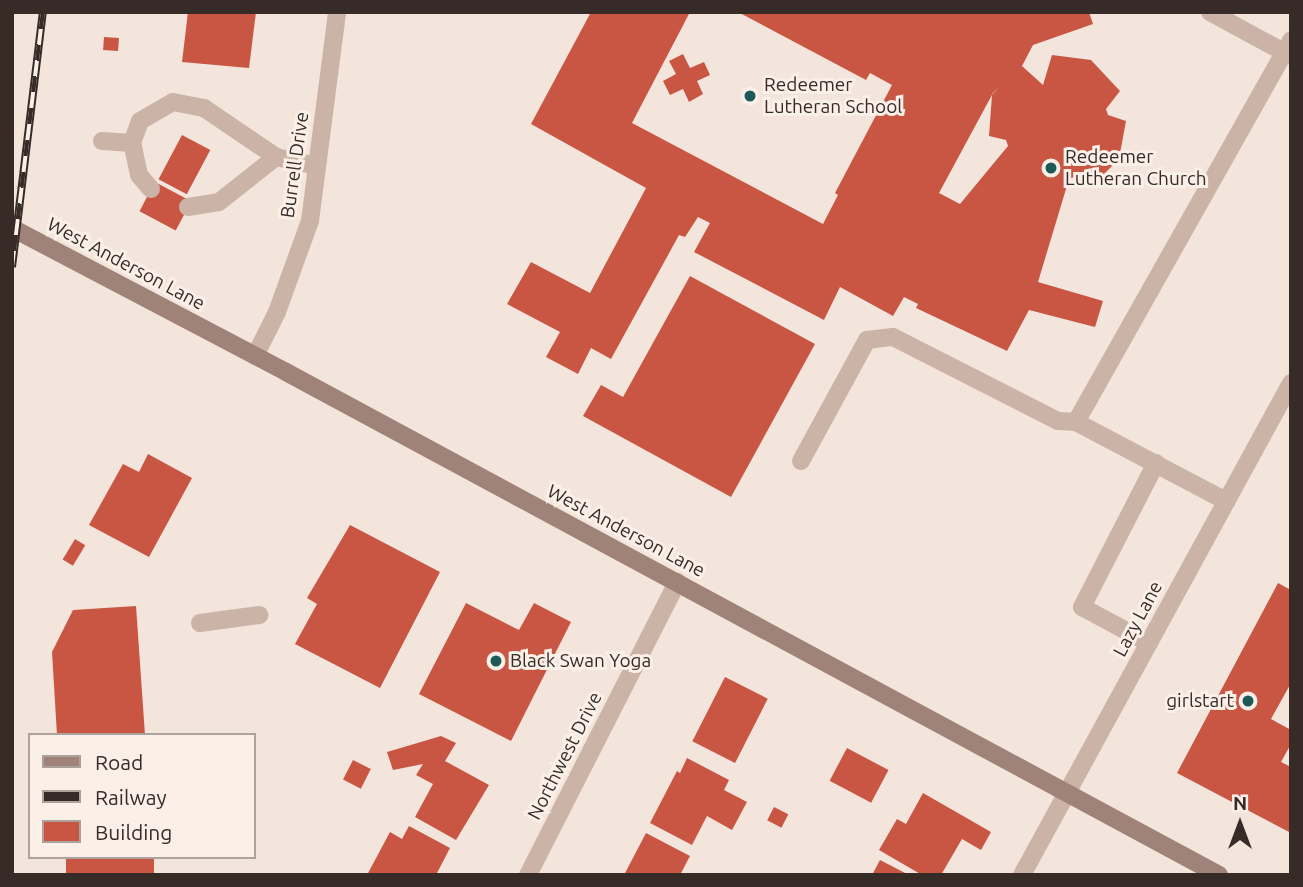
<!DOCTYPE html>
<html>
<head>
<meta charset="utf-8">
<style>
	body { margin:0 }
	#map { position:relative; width:1303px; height:887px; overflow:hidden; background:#f3e5dc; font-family:Ubuntu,sans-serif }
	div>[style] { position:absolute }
	.building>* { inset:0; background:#c95643; transform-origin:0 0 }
	.service>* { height:18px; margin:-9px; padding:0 9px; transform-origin:9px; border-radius:9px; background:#cbb4a7 }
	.minor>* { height:18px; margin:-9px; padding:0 9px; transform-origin:9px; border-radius:9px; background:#cbb4a7 }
	.tertiary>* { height:18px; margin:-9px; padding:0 9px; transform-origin:9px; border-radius:9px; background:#cbb4a7 }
	.secondary>* { height:18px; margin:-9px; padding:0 9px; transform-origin:9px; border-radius:9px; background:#9f8278 }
	.rail>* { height:8px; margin-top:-4px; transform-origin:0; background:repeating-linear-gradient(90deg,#faf0e8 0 16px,#372b28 0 32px); box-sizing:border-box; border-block:2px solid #372b28 }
	.dots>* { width:19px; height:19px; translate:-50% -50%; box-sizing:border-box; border:4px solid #faf0e8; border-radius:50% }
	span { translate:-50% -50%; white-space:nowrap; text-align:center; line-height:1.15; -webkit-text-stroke:6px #faf0e8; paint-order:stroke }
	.poi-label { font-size:19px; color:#372b28 }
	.left { translate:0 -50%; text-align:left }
	.right { translate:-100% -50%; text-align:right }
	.street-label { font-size:19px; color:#372b28 }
	.frame { position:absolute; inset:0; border:14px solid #372b28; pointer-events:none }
	.legend { position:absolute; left:28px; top:733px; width:228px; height:126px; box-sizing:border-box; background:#faf0e8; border:2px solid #aca19b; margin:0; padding:9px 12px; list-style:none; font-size:21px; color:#372b28 }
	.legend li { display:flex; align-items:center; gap:14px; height:35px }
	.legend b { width:35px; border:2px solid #aca19b }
	.north { position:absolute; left:1205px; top:789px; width:70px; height:70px; -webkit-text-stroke:5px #faf0e8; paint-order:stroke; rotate:0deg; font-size:19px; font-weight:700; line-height:28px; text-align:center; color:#372b28 }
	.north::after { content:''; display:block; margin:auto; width:24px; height:32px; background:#372b28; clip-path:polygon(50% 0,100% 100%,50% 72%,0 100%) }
</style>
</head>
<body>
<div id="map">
	<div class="building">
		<i style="clip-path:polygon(188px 12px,256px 12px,249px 68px,182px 62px)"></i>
		<i style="clip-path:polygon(evenodd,591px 12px,690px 12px,632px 123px,823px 224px,838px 195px,835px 193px,892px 85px,870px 73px,866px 80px,738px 12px,1089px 12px,1093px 24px,1033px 45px,1022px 66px,1043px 85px,1052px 55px,1091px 60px,1120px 91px,1106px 109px,1108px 115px,1126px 121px,1119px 159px,1090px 188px,1077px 176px,1069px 179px,1038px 282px,1103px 301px,1095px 327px,1029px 310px,1007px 351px,916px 308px,918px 304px,904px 297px,893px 316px,840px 287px,824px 320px,694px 252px,710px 223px,698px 217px,685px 237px,679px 235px,611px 359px,591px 348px,578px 374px,546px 357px,560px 332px,507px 304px,531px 262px,590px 293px,646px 188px,531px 124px,591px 12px,999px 87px,992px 95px,989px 136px,1006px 140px,1008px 146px,960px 204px,939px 193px,993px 93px,999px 87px)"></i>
		<i style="left:104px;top:37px;width:15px;height:13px;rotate:4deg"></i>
		<i style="clip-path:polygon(683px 54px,690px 68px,704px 62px,710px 75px,697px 81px,703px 94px,689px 102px,683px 89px,670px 95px,663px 81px,676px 74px,669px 61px)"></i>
		<i style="left:182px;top:135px;width:32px;height:50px;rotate:28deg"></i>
		<i style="left:155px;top:182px;width:41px;height:33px;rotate:28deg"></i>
		<i style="clip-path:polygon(690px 276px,815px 344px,731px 497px,583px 416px,601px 385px,623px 397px)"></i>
		<i style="clip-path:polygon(148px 454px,192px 478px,149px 557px,89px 525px,123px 464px,139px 472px)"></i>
		<i style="clip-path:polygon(350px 525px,440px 572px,380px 688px,295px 644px,317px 604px,307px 598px)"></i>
		<i style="left:75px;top:539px;width:12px;height:24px;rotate:31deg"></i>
		<i style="clip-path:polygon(1278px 583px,1291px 590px,1291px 683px,1271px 719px,1291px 730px,1291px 744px,1281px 762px,1291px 767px,1291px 833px,1177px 773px)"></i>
		<i style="clip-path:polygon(466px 603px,519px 630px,534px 603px,571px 622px,511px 741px,419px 694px)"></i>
		<i style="clip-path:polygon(136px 606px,145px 735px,57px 735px,52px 652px,73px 610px)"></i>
		<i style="left:725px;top:677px;width:48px;height:72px;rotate:27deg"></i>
		<i style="clip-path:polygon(441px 736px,456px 743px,445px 761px,489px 785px,456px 840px,415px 817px,433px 784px,416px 775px,423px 764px,393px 770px,387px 752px)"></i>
		<i style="left:847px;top:748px;width:47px;height:37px;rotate:28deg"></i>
		<i style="clip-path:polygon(687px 758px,729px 780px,724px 790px,747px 802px,732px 830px,707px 816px,692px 845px,650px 823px,677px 771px,680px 773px)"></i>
		<i style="left:353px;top:760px;width:20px;height:22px;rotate:27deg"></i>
		<i style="clip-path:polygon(923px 793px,991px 832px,981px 850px,962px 839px,941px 875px,922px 875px,879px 850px,897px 819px,906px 824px)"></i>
		<i style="left:774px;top:807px;width:16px;height:15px;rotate:27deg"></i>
		<i style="clip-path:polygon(409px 826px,450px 848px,436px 875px,367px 875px,390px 832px,402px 839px)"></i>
		<i style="clip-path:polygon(646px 833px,690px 856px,680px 875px,624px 875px)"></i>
		<i style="left:66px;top:857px;width:88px;height:18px"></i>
		<i style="clip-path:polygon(880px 860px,909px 875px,872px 875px)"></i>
	</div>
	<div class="service">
		<i style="left:1210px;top:12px;width:92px;rotate:28.5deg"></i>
		<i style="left:102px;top:141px;width:30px;rotate:4deg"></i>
		<i style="left:151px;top:189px;width:18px;rotate:-131deg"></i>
		<i style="left:139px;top:175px;width:33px;rotate:-102deg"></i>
		<i style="left:132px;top:143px;width:23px;rotate:-70deg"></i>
		<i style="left:140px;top:121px;width:38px;rotate:-30deg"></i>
		<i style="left:173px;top:102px;width:32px;rotate:11deg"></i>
		<i style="left:204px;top:108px;width:87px;rotate:34.2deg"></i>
		<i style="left:276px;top:157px;width:42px;rotate:12.4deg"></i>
		<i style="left:188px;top:207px;width:31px;rotate:-9deg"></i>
		<i style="left:219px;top:202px;width:73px;rotate:-38.3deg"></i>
		<i style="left:1076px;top:422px;width:438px;rotate:-60.6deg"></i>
		<i style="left:801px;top:461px;width:138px;rotate:-61.4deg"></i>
		<i style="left:867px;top:340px;width:26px;rotate:-7deg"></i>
		<i style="left:893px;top:337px;width:185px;rotate:27deg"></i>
		<i style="left:1058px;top:421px;width:18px;rotate:3deg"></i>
		<i style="left:1076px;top:422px;width:170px;rotate:27.8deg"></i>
		<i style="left:200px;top:623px;width:60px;rotate:-7.7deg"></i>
		<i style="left:1149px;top:643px;width:76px;rotate:-151.8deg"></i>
		<i style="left:1082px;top:607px;width:162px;rotate:-62.8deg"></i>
	</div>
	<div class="minor">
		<i style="left:528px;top:875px;width:329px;rotate:-63deg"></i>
		<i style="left:1022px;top:875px;width:561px;rotate:-61.33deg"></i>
	</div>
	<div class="tertiary">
		<i style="left:255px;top:356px;width:49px;rotate:-63.4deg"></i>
		<i style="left:277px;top:312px;width:97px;rotate:-70.1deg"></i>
		<i style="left:310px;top:221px;width:211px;rotate:-82.6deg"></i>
	</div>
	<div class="secondary">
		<i style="left:12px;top:228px;width:310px;rotate:27.7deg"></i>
		<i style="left:286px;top:372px;width:1060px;rotate:28.33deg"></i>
	</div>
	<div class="rail">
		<i style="left:12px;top:267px;width:257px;rotate:-83.1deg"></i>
	</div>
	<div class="dots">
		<i style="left:750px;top:96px;background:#1c5a58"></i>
		<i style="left:1051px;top:168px;background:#1c5a58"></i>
		<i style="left:496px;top:661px;background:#1c5a58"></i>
		<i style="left:1248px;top:701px;background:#1c5a58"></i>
	</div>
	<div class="poi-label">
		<span class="left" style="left:764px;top:96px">Redeemer<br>Lutheran School</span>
		<span class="left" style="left:1065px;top:168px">Redeemer<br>Lutheran Church</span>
		<span class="left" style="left:510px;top:661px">Black Swan Yoga</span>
		<span class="right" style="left:1234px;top:701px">girlstart</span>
	</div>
	<div class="street-label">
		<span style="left:295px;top:165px;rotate:-82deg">Burrell Drive</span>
		<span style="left:126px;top:264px;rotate:28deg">West Anderson Lane</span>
		<span style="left:626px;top:531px;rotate:28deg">West Anderson Lane</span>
		<span style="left:1138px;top:619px;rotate:-62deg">Lazy Lane</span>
		<span style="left:565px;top:756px;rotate:-63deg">Northwest Drive</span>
	</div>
	<div class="frame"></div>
	<ul class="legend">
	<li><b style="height:9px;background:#9f8278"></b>Road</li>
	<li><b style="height:9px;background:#372b28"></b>Railway</li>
	<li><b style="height:19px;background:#c95643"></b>Building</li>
	</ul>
	<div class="north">N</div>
</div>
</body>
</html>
